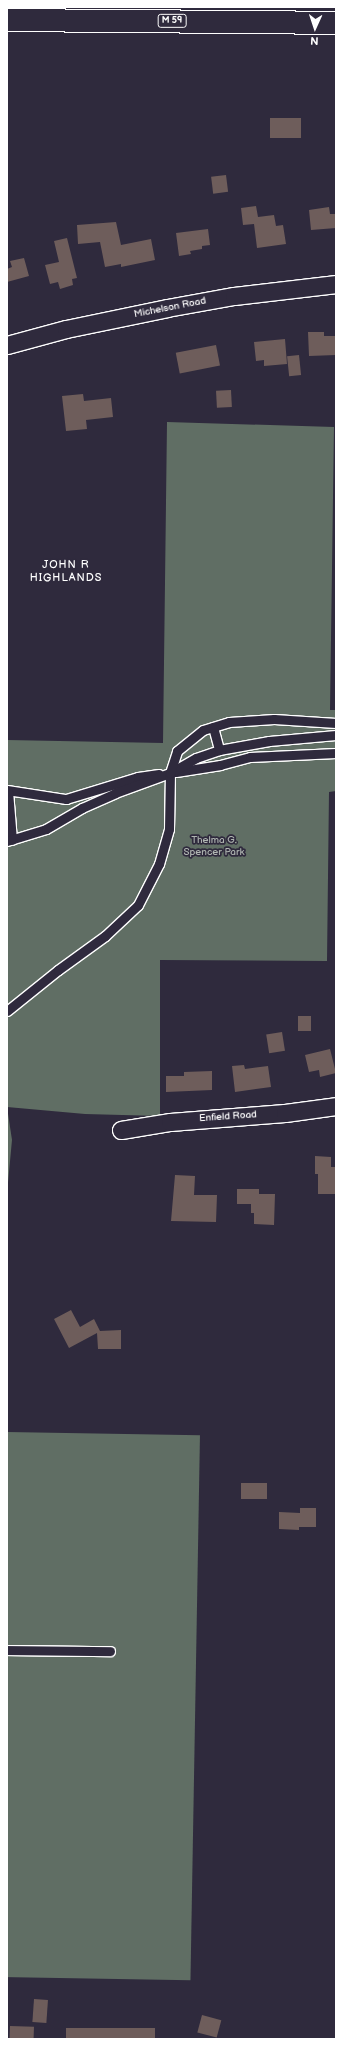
<!DOCTYPE html>
<html>
<head>
<meta charset="utf-8">
<style>
	body { margin:0 }
	#map { position:relative; width:343px; height:2046px; overflow:hidden; background:#2f2a3d; font-family:"Balsamiq Sans",sans-serif }
	div>[style] { position:absolute }
	.green>* { inset:0; background:#606e64; transform-origin:0 0 }
	.building>* { inset:0; background:#6e5d5b; transform-origin:0 0 }
	.roads { filter:drop-shadow(1px 0 #fff) drop-shadow(-1px 0 #fff) drop-shadow(0 1px #fff) drop-shadow(0 -1px #fff) }
	.lane>* { height:9px; margin:-4.5px; padding:0 4.5px; transform-origin:4.5px; border-radius:4.5px; background:#2f2a3d }
	.street>* { height:17px; margin:-8.5px; padding:0 8.5px; transform-origin:8.5px; border-radius:8.5px; background:#2f2a3d }
	.highway>* { height:22px; margin:-11px; padding:0 11px; transform-origin:11px; border-radius:11px; background:#2f2a3d }
	span { translate:-50% -50%; white-space:nowrap; text-align:center; line-height:1.15; -webkit-text-stroke:3.5px #2f2a3d; paint-order:stroke }
	.shield-label span { padding:1px 3px; background:#2f2a3d; border:1px solid; border-radius:3px; -webkit-text-stroke-width:0 }
	.shield-label { font-size:9px; color:#fff; font-weight:700 }
	.street-label { font-size:10px; color:#fff }
	.park-label { font-size:10px; color:#b0b6b2 }
	.neighbourhood-label { font-size:11px; color:#fff; letter-spacing:1px }
	.frame { position:absolute; inset:0; border:8px solid #fff; pointer-events:none }
	.north { position:absolute; left:295px; top:8px; width:40px; height:40px; -webkit-text-stroke:3px #2f2a3d; paint-order:stroke; rotate:183deg; font-size:11px; font-weight:700; line-height:16px; text-align:center; color:#fff }
	.north::after { content:''; display:block; margin:auto; width:14px; height:18px; background:#fff; clip-path:polygon(50% 0,100% 100%,50% 72%,0 100%) }
</style>
</head>
<body>
<div id="map">
	<div class="green">
		<i style="clip-path:polygon(167px 422px,334px 427px,330px 710px,336px 710px,336px 791px,329px 792px,327px 961px,160px 960px,160px 1116px,85px 1114px,7px 1107px,7px 740px,163px 743px)"></i>
		<i style="clip-path:polygon(7px 1107px,12px 1140px,7px 1193px)"></i>
		<i style="left:7px;top:1432px;width:193px;height:545px;rotate:1deg"></i>
	</div>
	<div class="building">
		<i style="left:270px;top:118px;width:31px;height:20px"></i>
		<i style="left:226px;top:175px;width:17px;height:15px;rotate:83deg"></i>
		<i style="clip-path:polygon(256px 206px,258px 217px,274px 215px,276px 226px,283px 225px,286px 244px,257px 248px,254px 224px,243px 225px,241px 208px)"></i>
		<i style="clip-path:polygon(329px 207px,330px 214px,336px 214px,336px 228px,311px 230px,309px 210px)"></i>
		<i style="clip-path:polygon(116px 222px,121px 245px,151px 239px,155px 260px,121px 267px,121px 264px,105px 267px,100px 242px,78px 244px,77px 225px)"></i>
		<i style="clip-path:polygon(208px 229px,210px 245px,202px 246px,202px 249px,190px 251px,191px 254px,179px 256px,176px 233px)"></i>
		<i style="clip-path:polygon(67px 238px,77px 278px,72px 279px,73px 285px,60px 289px,58px 282px,50px 284px,45px 265px,59px 262px,54px 241px)"></i>
		<i style="clip-path:polygon(24px 258px,29px 276px,7px 282px,7px 269px,12px 267px,10px 261px)"></i>
		<i style="clip-path:polygon(308px 332px,324px 332px,324px 336px,336px 336px,336px 355px,309px 356px)"></i>
		<i style="clip-path:polygon(285px 339px,287px 364px,264px 366px,264px 360px,256px 361px,254px 342px)"></i>
		<i style="left:216px;top:345px;width:21px;height:41px;rotate:79deg"></i>
		<i style="left:299px;top:355px;width:20px;height:12px;rotate:84deg"></i>
		<i style="left:231px;top:390px;width:17px;height:15px;rotate:87deg"></i>
		<i style="clip-path:polygon(83px 394px,84px 401px,111px 398px,113px 417px,86px 420px,87px 429px,66px 431px,62px 396px)"></i>
		<i style="left:298px;top:1016px;width:13px;height:15px"></i>
		<i style="left:282px;top:1032px;width:19px;height:16px;rotate:81deg"></i>
		<i style="clip-path:polygon(330px 1049px,336px 1073px,320px 1077px,319px 1070px,309px 1072px,305px 1055px)"></i>
		<i style="clip-path:polygon(244px 1065px,245px 1069px,268px 1066px,271px 1087px,235px 1092px,232px 1066px)"></i>
		<i style="clip-path:polygon(212px 1071px,212px 1090px,166px 1092px,166px 1076px,184px 1076px,184px 1072px)"></i>
		<i style="clip-path:polygon(315px 1156px,331px 1157px,331px 1167px,336px 1167px,336px 1194px,318px 1194px,318px 1174px,315px 1174px)"></i>
		<i style="clip-path:polygon(175px 1175px,195px 1176px,194px 1195px,217px 1195px,216px 1222px,171px 1221px)"></i>
		<i style="clip-path:polygon(237px 1189px,259px 1189px,259px 1194px,275px 1194px,274px 1225px,254px 1224px,254px 1213px,251px 1213px,251px 1204px,237px 1204px)"></i>
		<i style="clip-path:polygon(71px 1310px,80px 1327px,94px 1319px,100px 1331px,121px 1330px,121px 1349px,98px 1349px,97px 1333px,69px 1348px,54px 1319px)"></i>
		<i style="left:241px;top:1483px;width:26px;height:16px"></i>
		<i style="clip-path:polygon(300px 1508px,316px 1508px,316px 1527px,299px 1527px,299px 1530px,279px 1529px,279px 1512px,300px 1513px)"></i>
		<i style="left:34px;top:1999px;width:14px;height:23px;rotate:4deg"></i>
		<i style="left:202px;top:2015px;width:20px;height:18px;rotate:15deg"></i>
		<i style="left:10px;top:2026px;width:24px;height:13px;rotate:2deg"></i>
		<i style="left:66px;top:2028px;width:89px;height:11px"></i>
	</div>
	<div class="roads">
		<div class="lane">
			<i style="left:213px;top:727px;width:24px;rotate:75deg"></i>
			<i style="left:176px;top:772px;width:45px;rotate:-9deg"></i>
			<i style="left:220px;top:765px;width:31px;rotate:-15deg"></i>
			<i style="left:250px;top:757px;width:86px;rotate:-2.7deg"></i>
			<i style="left:7px;top:790px;width:60px;rotate:8.7deg"></i>
			<i style="left:66px;top:799px;width:75px;rotate:-17deg"></i>
			<i style="left:138px;top:777px;width:21px;rotate:-8deg"></i>
			<i style="left:8px;top:791px;width:49px;rotate:85.3deg"></i>
			<i style="left:7px;top:841px;width:41px;rotate:-17.1deg"></i>
			<i style="left:46px;top:829px;width:42px;rotate:-30.3deg"></i>
			<i style="left:82px;top:808px;width:36px;rotate:-24deg"></i>
			<i style="left:115px;top:793px;width:59px;rotate:-20deg"></i>
			<i style="left:170px;top:773px;width:30px;rotate:-30deg"></i>
			<i style="left:196px;top:758px;width:24px;rotate:-19deg"></i>
			<i style="left:219px;top:750px;width:51px;rotate:-10.2deg"></i>
			<i style="left:269px;top:741px;width:67px;rotate:-5.1deg"></i>
			<i style="left:7px;top:1011px;width:65px;rotate:-38.8deg"></i>
			<i style="left:58px;top:970px;width:58px;rotate:-35.9deg"></i>
			<i style="left:105px;top:936px;width:45px;rotate:-43.2deg"></i>
			<i style="left:138px;top:905px;width:46px;rotate:-62.9deg"></i>
			<i style="left:159px;top:864px;width:36px;rotate:-74deg"></i>
			<i style="left:169px;top:829px;width:56px;rotate:-89deg"></i>
			<i style="left:170px;top:773px;width:23px;rotate:-72deg"></i>
			<i style="left:177px;top:751px;width:33px;rotate:-39deg"></i>
			<i style="left:203px;top:730px;width:27px;rotate:-17deg"></i>
			<i style="left:229px;top:722px;width:45px;rotate:-3.8deg"></i>
			<i style="left:274px;top:719px;width:62px;rotate:3.7deg"></i>
			<i style="left:7px;top:1650px;width:103px;rotate:0.6deg"></i>
		</div>
		<div class="street">
			<i style="left:7px;top:345px;width:61px;rotate:-15.2deg"></i>
			<i style="left:66px;top:329px;width:103px;rotate:-11.7deg"></i>
			<i style="left:167px;top:308px;width:68px;rotate:-10.2deg"></i>
			<i style="left:234px;top:296px;width:103px;rotate:-6.7deg"></i>
			<i style="left:121px;top:1130px;width:50px;rotate:-9.3deg"></i>
			<i style="left:170px;top:1122px;width:115px;rotate:-4.5deg"></i>
			<i style="left:285px;top:1113px;width:51px;rotate:-7.8deg"></i>
		</div>
		<div class="highway">
			<i style="left:7px;top:20px;width:329px;rotate:0.5deg"></i>
		</div>
	</div>
	<div class="shield-label">
		<span style="left:172px;top:21px">M 59</span>
	</div>
	<div class="street-label">
		<span style="left:170px;top:308px;rotate:-11deg">Michelson Road</span>
		<span style="left:228px;top:1117px;rotate:-4deg">Enfield Road</span>
	</div>
	<div class="park-label">
		<span style="left:214px;top:846px">Thelma G.<br>Spencer Park</span>
	</div>
	<div class="neighbourhood-label">
		<span style="left:66px;top:572px">JOHN R<br>HIGHLANDS</span>
	</div>
	<div class="frame"></div>
	<div class="north">N</div>
</div>
</body>
</html>
